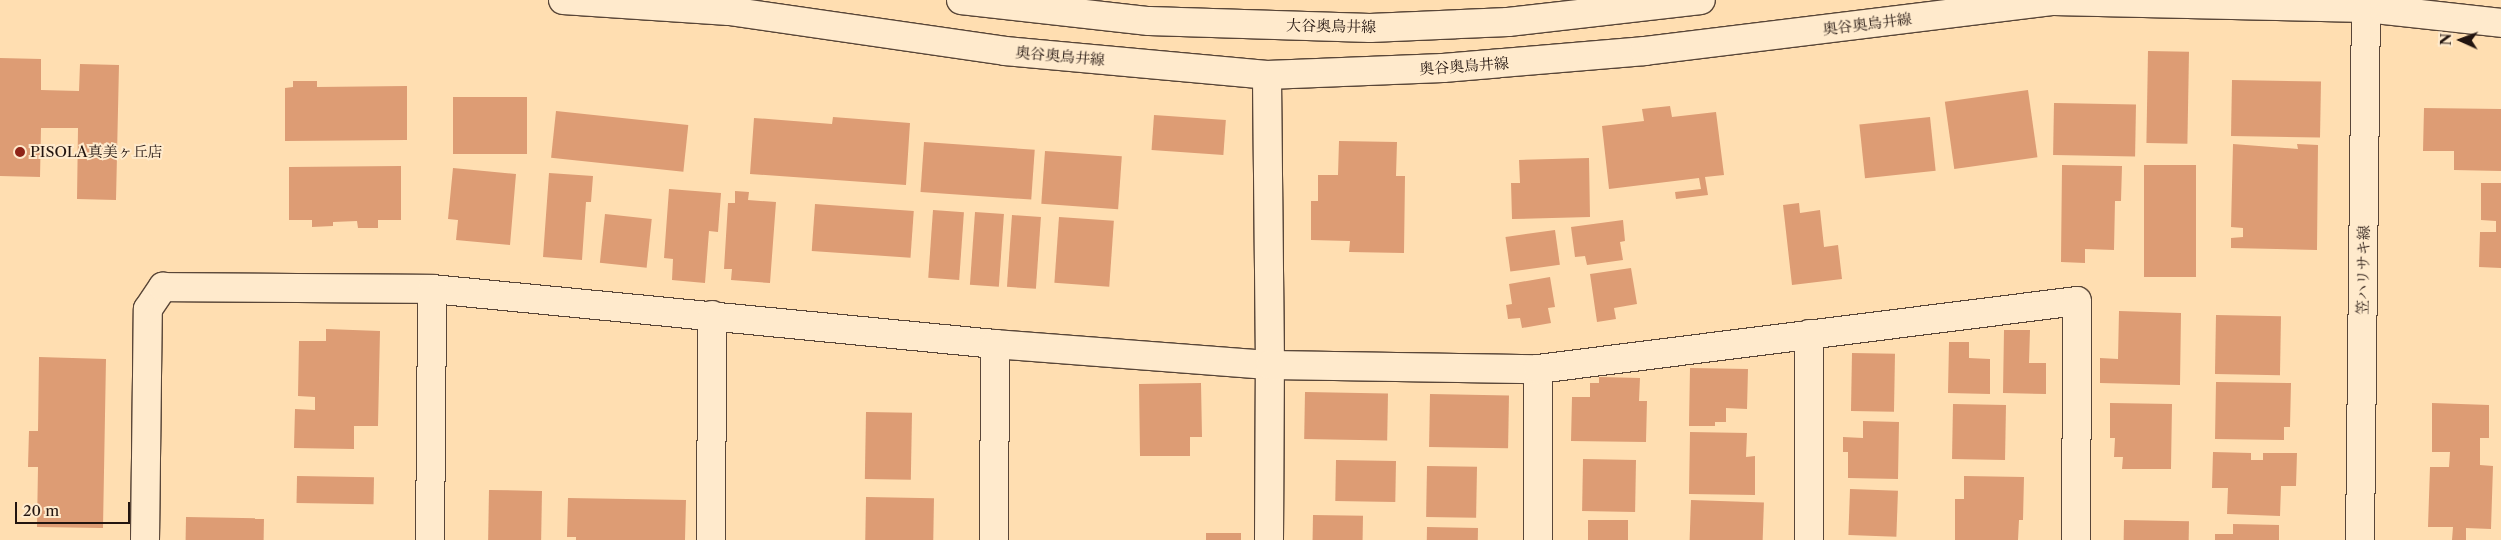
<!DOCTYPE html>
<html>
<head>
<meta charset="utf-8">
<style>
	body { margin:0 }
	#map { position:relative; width:2501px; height:540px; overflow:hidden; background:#ffdeb1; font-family:"Libre Caslon Text","Noto Serif JP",serif }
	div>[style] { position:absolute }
	.building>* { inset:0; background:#dd9c74; transform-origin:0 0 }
	.roads { filter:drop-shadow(1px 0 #594638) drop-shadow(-1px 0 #594638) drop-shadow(0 1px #594638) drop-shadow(0 -1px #594638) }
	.minor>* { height:28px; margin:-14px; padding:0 14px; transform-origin:14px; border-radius:14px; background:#ffeacc }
	.dots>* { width:14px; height:14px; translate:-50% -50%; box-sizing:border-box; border:2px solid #ffeacc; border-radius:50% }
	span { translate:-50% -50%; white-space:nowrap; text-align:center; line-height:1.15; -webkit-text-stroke:4px #ffeacc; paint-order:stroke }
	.street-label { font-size:15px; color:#22140f }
	.poi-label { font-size:15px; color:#22140f }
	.left { translate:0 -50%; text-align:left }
	.north { position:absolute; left:2436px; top:15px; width:50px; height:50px; -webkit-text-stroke:4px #ffeacc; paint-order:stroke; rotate:272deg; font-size:14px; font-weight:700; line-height:20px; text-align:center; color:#22140f }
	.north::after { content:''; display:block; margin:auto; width:18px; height:22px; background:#22140f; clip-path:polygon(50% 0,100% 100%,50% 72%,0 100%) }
	.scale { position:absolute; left:15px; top:502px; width:115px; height:22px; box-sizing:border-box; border:2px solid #22140f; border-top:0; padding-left:6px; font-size:15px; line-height:18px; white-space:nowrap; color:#22140f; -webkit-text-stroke:4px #ffeacc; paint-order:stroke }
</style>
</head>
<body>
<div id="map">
	<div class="building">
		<i style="left:2148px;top:51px;width:41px;height:92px;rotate:1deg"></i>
		<i style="clip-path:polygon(0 58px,41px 59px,41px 90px,79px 91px,80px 64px,119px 65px,116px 200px,77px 199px,78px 128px,41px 128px,40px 177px,0 176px)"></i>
		<i style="left:2232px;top:80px;width:89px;height:56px;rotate:1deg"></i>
		<i style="clip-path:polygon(293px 81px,317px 81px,317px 87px,407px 86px,407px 140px,285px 141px,285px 88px,293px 87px)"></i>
		<i style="left:2028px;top:90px;width:68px;height:84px;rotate:82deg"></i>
		<i style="left:453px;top:97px;width:74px;height:57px"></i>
		<i style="left:2054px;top:103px;width:82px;height:52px;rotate:1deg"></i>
		<i style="clip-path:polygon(1670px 106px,1672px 117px,1716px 112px,1724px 175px,1705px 177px,1708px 195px,1676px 199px,1675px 192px,1701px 189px,1699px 178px,1609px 189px,1602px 126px,1644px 121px,1642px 109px)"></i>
		<i style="clip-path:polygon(2424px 108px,2501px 109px,2501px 171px,2454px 170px,2454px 151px,2423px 151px)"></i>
		<i style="left:556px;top:111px;width:133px;height:47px;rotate:6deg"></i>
		<i style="left:1154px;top:115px;width:72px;height:35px;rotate:4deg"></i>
		<i style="clip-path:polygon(833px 117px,910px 123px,906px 185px,750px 174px,754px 118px,832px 124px)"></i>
		<i style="left:1930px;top:117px;width:54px;height:71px;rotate:84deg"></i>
		<i style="clip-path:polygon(1339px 141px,1397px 142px,1396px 176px,1405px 176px,1404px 253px,1349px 252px,1350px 241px,1311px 240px,1311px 201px,1318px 201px,1318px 175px,1338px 175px)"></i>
		<i style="left:924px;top:142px;width:111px;height:50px;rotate:4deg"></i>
		<i style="clip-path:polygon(2233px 144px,2298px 149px,2297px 144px,2318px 145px,2317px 250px,2231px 248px,2231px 238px,2243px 237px,2243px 228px,2231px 227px)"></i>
		<i style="left:1045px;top:151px;width:77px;height:53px;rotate:4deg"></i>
		<i style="clip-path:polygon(1589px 158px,1590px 217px,1512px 219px,1511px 183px,1520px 183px,1519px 160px)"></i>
		<i style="clip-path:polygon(2062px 165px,2122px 166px,2121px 201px,2115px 201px,2114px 250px,2085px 249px,2085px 263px,2061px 262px)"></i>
		<i style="left:2144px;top:165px;width:52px;height:112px"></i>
		<i style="clip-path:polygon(401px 166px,401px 220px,378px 220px,378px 228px,358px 228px,357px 221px,333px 222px,333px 226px,312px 227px,312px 220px,289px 220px,289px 167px)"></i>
		<i style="clip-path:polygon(453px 168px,516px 174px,510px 245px,456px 240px,458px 220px,448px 219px)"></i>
		<i style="clip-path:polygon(549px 173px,593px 176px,591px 202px,586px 202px,582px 260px,543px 257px)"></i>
		<i style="clip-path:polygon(2481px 183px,2501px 183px,2501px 268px,2479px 267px,2480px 232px,2496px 232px,2496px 221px,2481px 220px)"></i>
		<i style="clip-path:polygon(669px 189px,721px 193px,718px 232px,709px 231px,705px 283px,672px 280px,673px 259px,664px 258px)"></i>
		<i style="clip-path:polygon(735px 191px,749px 192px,748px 200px,776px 202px,770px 283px,731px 280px,732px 269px,724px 269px,728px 203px,735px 203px)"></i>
		<i style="clip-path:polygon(1799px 203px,1800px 213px,1820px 210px,1824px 247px,1838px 245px,1842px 279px,1792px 285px,1783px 205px)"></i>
		<i style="left:815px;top:204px;width:99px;height:47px;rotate:4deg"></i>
		<i style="left:933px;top:210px;width:31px;height:68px;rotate:4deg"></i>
		<i style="left:975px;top:212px;width:29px;height:73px;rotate:4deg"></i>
		<i style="left:605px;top:214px;width:47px;height:49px;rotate:6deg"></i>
		<i style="left:1012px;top:215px;width:29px;height:72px;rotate:4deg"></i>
		<i style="left:1059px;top:217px;width:55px;height:66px;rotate:4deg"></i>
		<i style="clip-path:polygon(1623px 220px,1625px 241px,1620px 242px,1623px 260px,1587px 265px,1585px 256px,1575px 257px,1571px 227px)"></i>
		<i style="left:1555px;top:230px;width:35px;height:50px;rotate:82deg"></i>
		<i style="clip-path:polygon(1631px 268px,1637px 304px,1614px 308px,1616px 319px,1597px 322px,1590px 274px)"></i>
		<i style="clip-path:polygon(1550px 277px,1555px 307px,1548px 308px,1551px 323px,1522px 328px,1520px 318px,1508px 319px,1506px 305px,1512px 304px,1509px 284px)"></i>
		<i style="clip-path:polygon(2119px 311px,2181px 313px,2180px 385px,2100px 383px,2100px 358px,2118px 359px)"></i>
		<i style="left:2216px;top:315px;width:65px;height:59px;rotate:1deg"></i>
		<i style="clip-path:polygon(326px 329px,380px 331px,378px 426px,354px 426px,354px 449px,294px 448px,295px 409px,315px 410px,315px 397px,298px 396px,299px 341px,326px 341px)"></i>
		<i style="clip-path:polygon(2004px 330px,2030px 330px,2029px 363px,2046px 363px,2046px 394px,2003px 393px)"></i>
		<i style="clip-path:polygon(1949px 342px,1969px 342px,1969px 358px,1990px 359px,1990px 394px,1948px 393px)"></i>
		<i style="left:1852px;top:353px;width:43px;height:58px;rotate:1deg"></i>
		<i style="clip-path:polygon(39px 357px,106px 359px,103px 528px,37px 527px,38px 467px,28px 467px,29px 431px,38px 431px)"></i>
		<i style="clip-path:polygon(1690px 368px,1748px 369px,1747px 409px,1726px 408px,1726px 422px,1715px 422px,1715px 426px,1689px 426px)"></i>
		<i style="clip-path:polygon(1599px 377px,1640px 378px,1639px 401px,1647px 401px,1646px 442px,1571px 441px,1572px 397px,1590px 397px,1590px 383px,1599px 383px)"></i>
		<i style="clip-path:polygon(2216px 382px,2291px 383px,2290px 427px,2284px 427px,2284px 440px,2215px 439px)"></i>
		<i style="clip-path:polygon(1201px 383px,1202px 437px,1190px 437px,1190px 456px,1140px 456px,1139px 384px)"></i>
		<i style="left:1305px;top:392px;width:83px;height:47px;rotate:1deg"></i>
		<i style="left:1430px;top:394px;width:79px;height:53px;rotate:1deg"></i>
		<i style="clip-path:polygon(2110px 403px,2172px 404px,2171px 469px,2122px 469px,2123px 457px,2114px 457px,2115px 438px,2110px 438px)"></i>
		<i style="clip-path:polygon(2432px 403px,2489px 405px,2489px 438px,2480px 438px,2480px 465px,2493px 466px,2491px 529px,2466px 528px,2466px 540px,2452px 540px,2453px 527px,2428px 527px,2430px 467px,2449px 467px,2450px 452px,2432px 452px)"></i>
		<i style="left:1953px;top:404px;width:53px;height:55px;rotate:1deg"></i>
		<i style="left:866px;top:412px;width:46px;height:67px;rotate:1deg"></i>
		<i style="clip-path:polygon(1863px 421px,1899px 422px,1898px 479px,1848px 478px,1848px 452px,1843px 452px,1843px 437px,1863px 438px)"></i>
		<i style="clip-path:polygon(1690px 432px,1747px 433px,1746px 457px,1755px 456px,1755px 495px,1689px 494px)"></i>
		<i style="clip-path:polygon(2213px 452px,2251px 453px,2251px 460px,2263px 460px,2263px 453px,2297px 453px,2296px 486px,2281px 486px,2280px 516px,2227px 514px,2228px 488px,2212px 488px)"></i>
		<i style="left:1583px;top:459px;width:53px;height:52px;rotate:1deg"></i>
		<i style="left:1336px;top:460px;width:60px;height:41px;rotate:1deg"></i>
		<i style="left:1427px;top:466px;width:50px;height:51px;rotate:1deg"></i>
		<i style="left:297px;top:476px;width:77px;height:27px;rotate:1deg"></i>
		<i style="clip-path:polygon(1964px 476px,2024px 477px,2023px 520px,2019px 520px,2018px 540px,1955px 540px,1955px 499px,1964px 499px)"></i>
		<i style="left:1850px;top:489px;width:48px;height:46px;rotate:2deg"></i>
		<i style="left:489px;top:490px;width:53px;height:50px;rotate:1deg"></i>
		<i style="left:866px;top:497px;width:68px;height:43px;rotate:1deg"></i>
		<i style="clip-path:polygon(568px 498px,686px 500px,685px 540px,576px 540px,576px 537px,567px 537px)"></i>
		<i style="left:1691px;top:500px;width:73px;height:40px;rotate:2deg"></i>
		<i style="left:1313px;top:515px;width:50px;height:25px;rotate:1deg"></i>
		<i style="left:186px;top:517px;width:78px;height:23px;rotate:1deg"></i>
		<i style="left:1588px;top:520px;width:40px;height:20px"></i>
		<i style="left:2124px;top:520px;width:65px;height:20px;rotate:1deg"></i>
		<i style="clip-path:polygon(2233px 524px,2279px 525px,2279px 540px,2215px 540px,2215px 534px,2233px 534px)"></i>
		<i style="left:1427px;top:527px;width:51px;height:13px;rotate:1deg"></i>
		<i style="left:1206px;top:533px;width:35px;height:7px"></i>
	</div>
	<div class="roads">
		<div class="minor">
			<i style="left:563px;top:0;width:166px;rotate:3.8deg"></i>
			<i style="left:729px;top:11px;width:279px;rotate:8.2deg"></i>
			<i style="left:1005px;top:51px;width:263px;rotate:5.2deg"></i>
			<i style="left:1267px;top:75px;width:176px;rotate:-2.3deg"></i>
			<i style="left:1443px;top:68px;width:203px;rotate:-4.8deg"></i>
			<i style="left:1645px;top:51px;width:412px;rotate:-7deg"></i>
			<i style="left:2054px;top:1px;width:312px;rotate:1.3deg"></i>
			<i style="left:2366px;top:8px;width:136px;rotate:6.3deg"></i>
			<i style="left:961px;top:0;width:189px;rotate:6.4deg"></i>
			<i style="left:1149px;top:21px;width:221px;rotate:1.8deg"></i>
			<i style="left:1370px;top:28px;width:138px;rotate:-2.5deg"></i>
			<i style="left:1508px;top:22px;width:194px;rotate:-6.5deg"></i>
			<i style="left:1809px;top:334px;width:206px;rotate:90deg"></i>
			<i style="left:1538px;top:369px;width:171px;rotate:90deg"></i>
			<i style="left:145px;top:540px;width:231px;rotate:-89.3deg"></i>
			<i style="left:148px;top:309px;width:27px;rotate:-56deg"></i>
			<i style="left:163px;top:287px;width:269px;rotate:0.4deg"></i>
			<i style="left:432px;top:289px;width:566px;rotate:5.58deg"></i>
			<i style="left:995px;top:344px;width:276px;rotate:4.4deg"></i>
			<i style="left:1270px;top:365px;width:290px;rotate:-90.6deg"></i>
			<i style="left:430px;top:540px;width:251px;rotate:-89.5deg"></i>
			<i style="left:711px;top:540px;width:225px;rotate:-89.7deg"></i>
			<i style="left:994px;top:540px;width:196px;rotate:-89.7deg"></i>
			<i style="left:1269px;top:540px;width:175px;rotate:-89.7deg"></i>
			<i style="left:1270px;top:365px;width:268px;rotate:0.9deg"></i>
			<i style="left:1538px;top:369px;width:543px;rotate:-7.19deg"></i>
			<i style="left:2077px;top:301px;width:239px;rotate:90.2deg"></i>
			<i style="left:2360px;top:540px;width:540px;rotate:-89.36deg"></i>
		</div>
	</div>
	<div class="dots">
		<i style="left:20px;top:152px;background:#8f2418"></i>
	</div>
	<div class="street-label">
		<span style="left:1867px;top:24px;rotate:-7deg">奥谷奥鳥井線</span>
		<span style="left:1331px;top:26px;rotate:1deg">大谷奥鳥井線</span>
		<span style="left:1060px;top:56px;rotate:5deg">奥谷奥鳥井線</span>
		<span style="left:1464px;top:66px;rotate:-4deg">奥谷奥鳥井線</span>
		<span style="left:2363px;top:270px;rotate:-89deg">笠ハリサキ線</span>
	</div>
	<div class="poi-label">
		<span class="left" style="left:30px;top:152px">PISOLA真美ヶ丘店</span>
	</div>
	<div class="north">N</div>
	<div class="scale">20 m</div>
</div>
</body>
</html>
